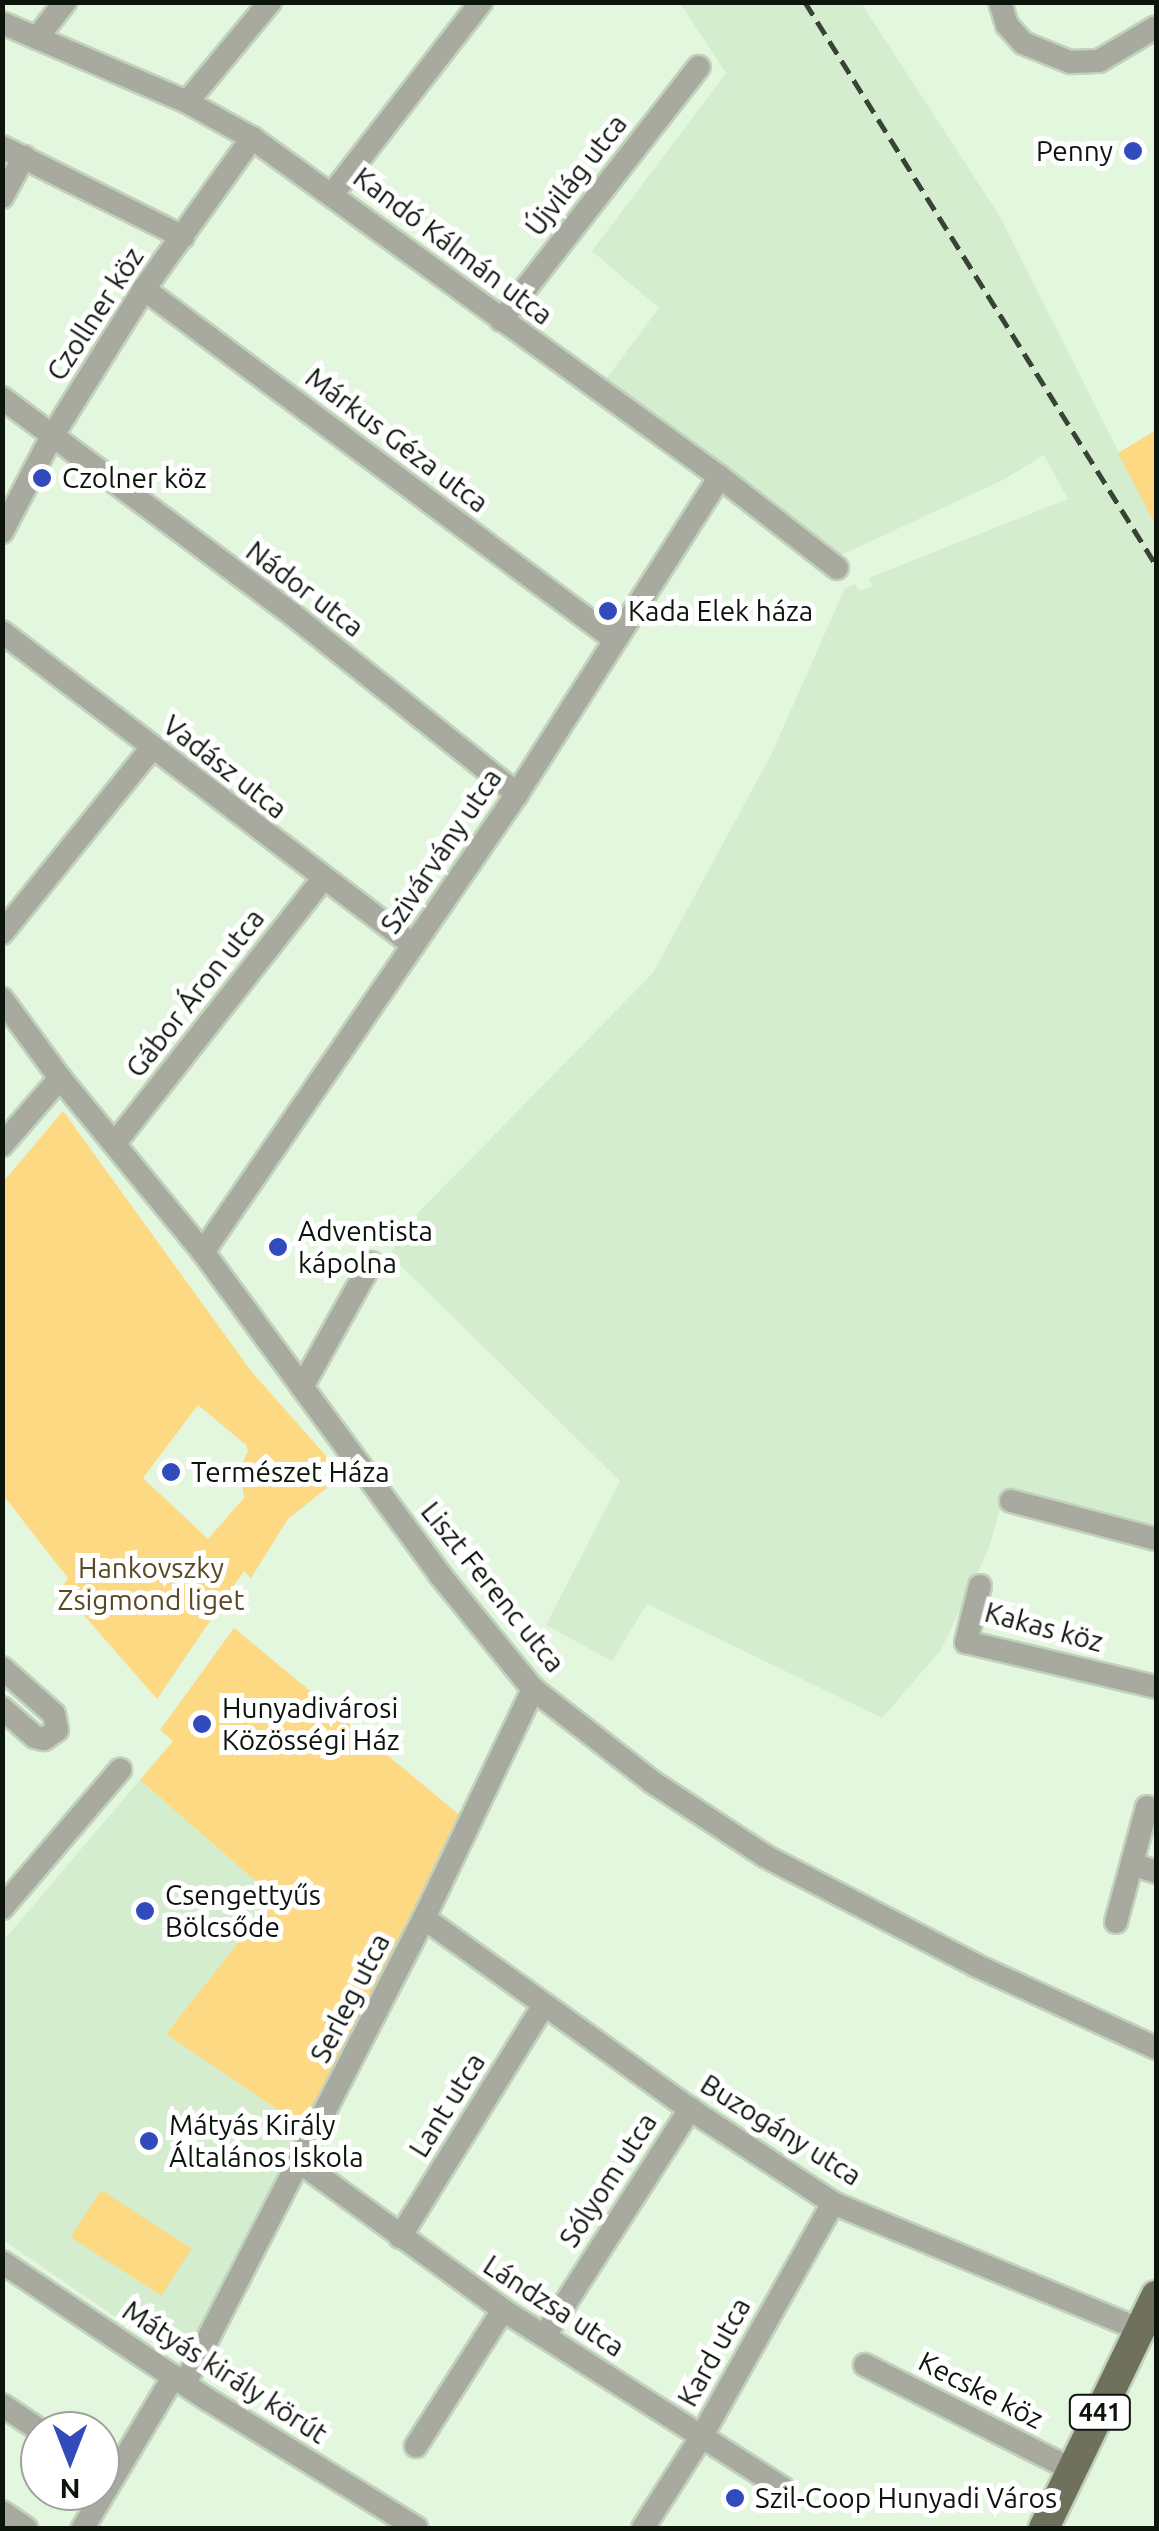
<!DOCTYPE html>
<html>
<head>
<meta charset="utf-8">
<style>
	body { margin:0 }
	#map { position:relative; width:1159px; height:2531px; overflow:hidden; background:#e3f6de; font-family:Ubuntu,sans-serif }
	div>[style] { position:absolute }
	.built>* { inset:0; background:#d5edcf }
	.green>* { inset:0; background:#fed983; transform-origin:0 0 }
	.roads { filter:drop-shadow(2px 0 #c1d2bc) drop-shadow(-2px 0 #c1d2bc) drop-shadow(0 2px #c1d2bc) drop-shadow(0 -2px #c1d2bc) }
	.minor>* { height:22px; margin:-11px; padding:0 11px; transform-origin:11px; border-radius:11px; background:#a9aa9f }
	.major>* { height:30px; margin:-15px; padding:0 15px; transform-origin:15px; border-radius:15px; background:#6f715c }
	.rail>* { height:5px; margin-top:-2.5px; transform-origin:0; background:repeating-linear-gradient(90deg,#394237 0 15px,transparent 0 23px) }
	.dots>* { width:28px; height:28px; translate:-50% -50%; box-sizing:border-box; border:5px solid #fff; border-radius:50% }
	span { translate:-50% -50%; white-space:nowrap; text-align:center; line-height:1.15; -webkit-text-stroke:10px #fff; paint-order:stroke }
	.shield-label span { padding:2px 8px; background:#fff; border:2px solid; border-radius:8px; -webkit-text-stroke-width:0 }
	.shield-label { font-size:25px; color:#0d140c; font-weight:700 }
	.poi-label { font-size:28px; color:#0d140c }
	.right { translate:-100% -50%; text-align:right }
	.left { translate:0 -50%; text-align:left }
	.street-label { font-size:28px; color:#0d140c }
	.park-label { font-size:28px; color:#5a4a23 }
	.frame { position:absolute; inset:0; border:5px solid #0d140c; pointer-events:none }
	.north { position:absolute; left:20px; top:2411px; width:100px; height:100px; box-sizing:border-box; background:#fff; border:2px solid #9ea19e; border-radius:50%; rotate:180deg; font-size:28px; font-weight:700; line-height:40px; text-align:center; color:#0d140c }
	.north::after { content:''; display:block; margin:auto; width:35px; height:45px; background:#314bbc; clip-path:polygon(50% 0,100% 100%,50% 72%,0 100%) }
</style>
</head>
<body>
<div id="map">
	<div class="built">
		<i style="clip-path:polygon(680px 3px,861px 3px,999px 215px,1156px 526px,1156px 1533px,1004px 1494px,989px 1548px,941px 1650px,882px 1718px,647px 1604px,612px 1661px,546px 1625px,620px 1481px,390px 1255px,405px 1226px,653px 973px,772px 753px,845px 588px,855px 584px,859px 591px,872px 586px,869px 578px,1068px 499px,1044px 455px,1003px 480px,839px 556px,606px 379px,659px 308px,592px 251px,726px 73px)"></i>
		<i style="clip-path:polygon(140px 1780px,274px 1897px,166px 2034px,303px 2127px,192px 2345px,179px 2354px,167px 2352px,3px 2240px,3px 1941px)"></i>
	</div>
	<div class="green">
		<i style="clip-path:polygon(1156px 430px,1156px 526px,1118px 453px)"></i>
		<i style="clip-path:polygon(evenodd,63px 1111px,251px 1371px,343px 1475px,288px 1519px,251px 1578px,244px 1571px,157px 1699px,61px 1589px,68px 1578px,3px 1495px,3px 1182px,63px 1111px,198px 1405px,246px 1445px,248px 1451px,240px 1468px,244px 1498px,208px 1539px,143px 1478px,198px 1405px)"></i>
		<i style="clip-path:polygon(234px 1628px,462px 1817px,303px 2127px,166px 2034px,274px 1897px,140px 1780px,173px 1741px,160px 1730px)"></i>
		<i style="left:101px;top:2190px;width:108px;height:56px;rotate:33deg"></i>
	</div>
	<div class="roads">
		<div class="minor">
			<i style="left:1000px;top:2px;width:24px;rotate:73deg"></i>
			<i style="left:1007px;top:25px;width:24px;rotate:48deg"></i>
			<i style="left:1023px;top:43px;width:51px;rotate:22deg"></i>
			<i style="left:1070px;top:62px;width:29px;rotate:-2deg"></i>
			<i style="left:1099px;top:61px;width:66px;rotate:-30.8deg"></i>
			<i style="left:2px;top:23px;width:201px;rotate:23.1deg"></i>
			<i style="left:187px;top:102px;width:74px;rotate:29deg"></i>
			<i style="left:252px;top:138px;width:578px;rotate:35.92deg"></i>
			<i style="left:720px;top:477px;width:148px;rotate:37.9deg"></i>
			<i style="left:37px;top:38px;width:46px;rotate:-52.1deg"></i>
			<i style="left:187px;top:102px;width:130px;rotate:-50.3deg"></i>
			<i style="left:2px;top:147px;width:202px;rotate:26.4deg"></i>
			<i style="left:333px;top:193px;width:242px;rotate:-52.2deg"></i>
			<i style="left:2px;top:197px;width:46px;rotate:-61.2deg"></i>
			<i style="left:144px;top:289px;width:586px;rotate:36.67deg"></i>
			<i style="left:501px;top:320px;width:321px;rotate:-52deg"></i>
			<i style="left:2px;top:398px;width:363px;rotate:36.7deg"></i>
			<i style="left:293px;top:615px;width:287px;rotate:38.6deg"></i>
			<i style="left:2px;top:532px;width:106px;rotate:-62.5deg"></i>
			<i style="left:51px;top:438px;width:176px;rotate:-58deg"></i>
			<i style="left:144px;top:289px;width:186px;rotate:-54.4deg"></i>
			<i style="left:2px;top:632px;width:517px;rotate:37.29deg"></i>
			<i style="left:2px;top:933px;width:238px;rotate:-51deg"></i>
			<i style="left:2px;top:999px;width:98px;rotate:53.7deg"></i>
			<i style="left:60px;top:1078px;width:225px;rotate:50.6deg"></i>
			<i style="left:203px;top:1252px;width:401px;rotate:53.7deg"></i>
			<i style="left:440px;top:1575px;width:147px;rotate:50.8deg"></i>
			<i style="left:533px;top:1689px;width:150px;rotate:37.9deg"></i>
			<i style="left:651px;top:1781px;width:136px;rotate:33.3deg"></i>
			<i style="left:765px;top:1856px;width:237px;rotate:27.4deg"></i>
			<i style="left:975px;top:1965px;width:199px;rotate:24.6deg"></i>
			<i style="left:115px;top:1143px;width:335px;rotate:-51.8deg"></i>
			<i style="left:2px;top:1145px;width:89px;rotate:-49.1deg"></i>
			<i style="left:203px;top:1252px;width:555px;rotate:-55.57deg"></i>
			<i style="left:517px;top:794px;width:376px;rotate:-57.4deg"></i>
			<i style="left:302px;top:1387px;width:142px;rotate:-60.9deg"></i>
			<i style="left:1011px;top:1501px;width:150px;rotate:14.7deg"></i>
			<i style="left:980px;top:1586px;width:58px;rotate:104deg"></i>
			<i style="left:966px;top:1642px;width:195px;rotate:13.3deg"></i>
			<i style="left:2px;top:1668px;width:69px;rotate:41.5deg"></i>
			<i style="left:54px;top:1714px;width:16px;rotate:79deg"></i>
			<i style="left:57px;top:1730px;width:16px;rotate:145deg"></i>
			<i style="left:44px;top:1739px;width:9px;rotate:-167deg"></i>
			<i style="left:35px;top:1737px;width:44px;rotate:-138.7deg"></i>
			<i style="left:1132px;top:1864px;width:25px;rotate:18deg"></i>
			<i style="left:2px;top:1908px;width:182px;rotate:-49.5deg"></i>
			<i style="left:424px;top:1918px;width:327px;rotate:35.7deg"></i>
			<i style="left:690px;top:2109px;width:171px;rotate:33.3deg"></i>
			<i style="left:833px;top:2203px;width:333px;rotate:22.4deg"></i>
			<i style="left:1116px;top:1922px;width:119px;rotate:-74.9deg"></i>
			<i style="left:301px;top:2163px;width:250px;rotate:36deg"></i>
			<i style="left:503px;top:2310px;width:331px;rotate:32.5deg"></i>
			<i style="left:400px;top:2237px;width:273px;rotate:-58.2deg"></i>
			<i style="left:2px;top:2262px;width:247px;rotate:33.8deg"></i>
			<i style="left:207px;top:2399px;width:246px;rotate:31.6deg"></i>
			<i style="left:545px;top:2335px;width:269px;rotate:-57.3deg"></i>
			<i style="left:865px;top:2365px;width:231px;rotate:26.8deg"></i>
			<i style="left:185px;top:2383px;width:523px;rotate:-62.8deg"></i>
			<i style="left:424px;top:1918px;width:254px;rotate:-64.5deg"></i>
			<i style="left:2px;top:2405px;width:47px;rotate:33.7deg"></i>
			<i style="left:416px;top:2446px;width:161px;rotate:-57.4deg"></i>
			<i style="left:2px;top:2512px;width:29px;rotate:34deg"></i>
			<i style="left:83px;top:2528px;width:177px;rotate:-59.1deg"></i>
			<i style="left:643px;top:2528px;width:106px;rotate:-57.4deg"></i>
			<i style="left:700px;top:2439px;width:271px;rotate:-60.6deg"></i>
		</div>
		<div class="major">
			<i style="left:1044px;top:2528px;width:258px;rotate:-64.2deg"></i>
		</div>
	</div>
	<div class="rail">
		<i style="left:805px;top:2px;width:663px;rotate:58.06deg"></i>
	</div>
	<div class="dots">
		<i style="left:1133px;top:151px;background:#314bbc"></i>
		<i style="left:42px;top:478px;background:#314bbc"></i>
		<i style="left:608px;top:611px;background:#314bbc"></i>
		<i style="left:278px;top:1247px;background:#314bbc"></i>
		<i style="left:171px;top:1472px;background:#314bbc"></i>
		<i style="left:202px;top:1724px;background:#314bbc"></i>
		<i style="left:145px;top:1911px;background:#314bbc"></i>
		<i style="left:149px;top:2141px;background:#314bbc"></i>
		<i style="left:735px;top:2498px;background:#314bbc"></i>
	</div>
	<div class="shield-label">
		<span style="left:1100px;top:2412px">441</span>
	</div>
	<div class="poi-label">
		<span class="right" style="left:1113px;top:151px">Penny</span>
		<span class="left" style="left:62px;top:478px">Czolner köz</span>
		<span class="left" style="left:628px;top:611px">Kada Elek háza</span>
		<span class="left" style="left:298px;top:1247px">Adventista<br>kápolna</span>
		<span class="left" style="left:191px;top:1472px">Természet Háza</span>
		<span class="left" style="left:222px;top:1724px">Hunyadivárosi<br>Közösségi Ház</span>
		<span class="left" style="left:165px;top:1911px">Csengettyűs<br>Bölcsőde</span>
		<span class="left" style="left:169px;top:2141px">Mátyás Király<br>Általános Iskola</span>
		<span class="left" style="left:755px;top:2498px">Szil-Coop Hunyadi Város</span>
	</div>
	<div class="street-label">
		<span style="left:576px;top:175px;rotate:-52deg">Újvilág utca</span>
		<span style="left:453px;top:246px;rotate:37deg">Kandó Kálmán utca</span>
		<span style="left:95px;top:314px;rotate:-57deg">Czollner köz</span>
		<span style="left:397px;top:440px;rotate:37deg">Márkus Géza utca</span>
		<span style="left:305px;top:589px;rotate:37deg">Nádor utca</span>
		<span style="left:225px;top:767px;rotate:38deg">Vadász utca</span>
		<span style="left:441px;top:851px;rotate:-56deg">Szivárvány utca</span>
		<span style="left:195px;top:993px;rotate:-52deg">Gábor Áron utca</span>
		<span style="left:493px;top:1587px;rotate:51deg">Liszt Ferenc utca</span>
		<span style="left:1044px;top:1627px;rotate:15deg">Kakas köz</span>
		<span style="left:350px;top:1998px;rotate:-63deg">Serleg utca</span>
		<span style="left:447px;top:2105px;rotate:-58deg">Lant utca</span>
		<span style="left:781px;top:2130px;rotate:32deg">Buzogány utca</span>
		<span style="left:608px;top:2180px;rotate:-57deg">Sólyom utca</span>
		<span style="left:554px;top:2306px;rotate:33deg">Lándzsa utca</span>
		<span style="left:714px;top:2352px;rotate:-61deg">Kard utca</span>
		<span style="left:225px;top:2372px;rotate:33deg">Mátyás király körút</span>
		<span style="left:981px;top:2390px;rotate:27deg">Kecske köz</span>
	</div>
	<div class="park-label">
		<span style="left:151px;top:1584px">Hankovszky<br>Zsigmond liget</span>
	</div>
	<div class="frame"></div>
	<div class="north">N</div>
</div>
</body>
</html>
